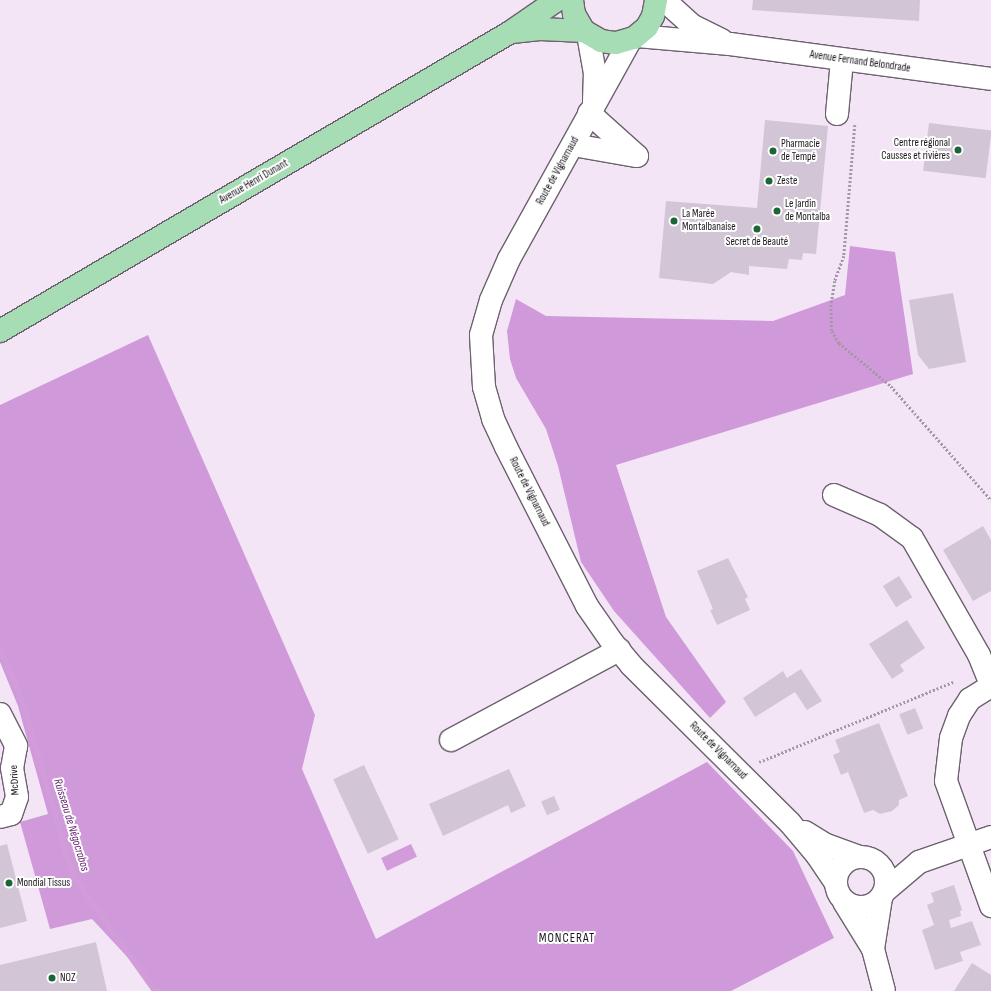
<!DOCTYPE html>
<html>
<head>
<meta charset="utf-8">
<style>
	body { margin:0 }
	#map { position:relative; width:991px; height:991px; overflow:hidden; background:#f3e5f5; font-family:"Sofia Sans Condensed",sans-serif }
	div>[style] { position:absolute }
	.forest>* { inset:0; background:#d09ada }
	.water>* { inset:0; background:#d29cdb; transform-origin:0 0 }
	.stream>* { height:6px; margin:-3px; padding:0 3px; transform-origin:3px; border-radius:3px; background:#d29cdb }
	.building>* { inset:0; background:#d2c5d5; transform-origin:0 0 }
	.path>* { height:2.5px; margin-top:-1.25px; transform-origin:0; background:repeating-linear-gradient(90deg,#a298a4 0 2px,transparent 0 4px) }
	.roads { filter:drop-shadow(1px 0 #6d616f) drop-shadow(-1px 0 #6d616f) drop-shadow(0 1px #6d616f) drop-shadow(0 -1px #6d616f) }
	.minor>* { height:22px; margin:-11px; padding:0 11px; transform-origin:11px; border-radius:11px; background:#fff }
	.minor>.ring { margin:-11px; padding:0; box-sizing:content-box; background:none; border:22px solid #fff; border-radius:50% }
	.major>* { height:22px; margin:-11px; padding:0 11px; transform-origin:11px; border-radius:11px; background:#a6ddb4 }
	.dots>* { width:11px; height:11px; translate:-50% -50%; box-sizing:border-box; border:2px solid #fff; border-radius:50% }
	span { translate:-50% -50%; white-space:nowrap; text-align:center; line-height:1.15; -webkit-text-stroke:4px #fff; paint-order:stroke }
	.street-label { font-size:11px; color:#1b171c }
	.poi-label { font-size:11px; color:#1b171c }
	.right { translate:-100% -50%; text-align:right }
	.left { translate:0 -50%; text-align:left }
	.water-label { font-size:12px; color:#64236f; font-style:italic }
	.quarter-label { font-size:13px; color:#1b171c; letter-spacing:1px }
</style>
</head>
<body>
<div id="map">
	<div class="forest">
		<i style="clip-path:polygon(850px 246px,895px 252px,913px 374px,616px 465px,666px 617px,726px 702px,710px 718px,614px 611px,581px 562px,558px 466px,546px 429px,516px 378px,510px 359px,507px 331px,516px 299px,546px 316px,773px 321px,845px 295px)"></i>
		<i style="clip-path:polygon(148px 335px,315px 715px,302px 769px,376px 939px,707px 762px,793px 851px,834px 938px,731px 991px,159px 991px,92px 919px,50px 929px,20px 822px,48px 814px,18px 706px,0 662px,0 405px)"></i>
	</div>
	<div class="water">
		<i style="left:411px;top:844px;width:14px;height:33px;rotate:65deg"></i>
	</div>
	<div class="stream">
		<i style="left:0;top:648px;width:63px;rotate:67.5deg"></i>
		<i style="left:24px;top:706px;width:175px;rotate:74.1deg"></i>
		<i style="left:72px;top:874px;width:143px;rotate:54.6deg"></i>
	</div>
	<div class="building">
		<i style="clip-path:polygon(753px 0,920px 0,919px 21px,752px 10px)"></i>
		<i style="clip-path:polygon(765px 120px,828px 126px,816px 254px,803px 253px,802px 260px,789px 259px,787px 269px,749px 266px,749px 275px,731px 272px,713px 284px,659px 278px,666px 201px,757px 208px)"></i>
		<i style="left:929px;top:123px;width:63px;height:48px;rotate:7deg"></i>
		<i style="clip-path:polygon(953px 293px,966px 362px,929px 369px,918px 355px,909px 300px)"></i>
		<i style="clip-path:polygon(983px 526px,991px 540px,991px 591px,973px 601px,943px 550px)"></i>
		<i style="clip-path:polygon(728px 558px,748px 597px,745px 599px,750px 610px,717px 625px,710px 610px,713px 609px,697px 571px)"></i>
		<i style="left:899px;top:576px;width:25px;height:19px;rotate:58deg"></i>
		<i style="clip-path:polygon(907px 620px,925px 648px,900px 665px,904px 671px,892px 679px,869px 644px)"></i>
		<i style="clip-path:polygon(801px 669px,822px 701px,807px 710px,795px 692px,755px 717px,743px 698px,783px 671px,787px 678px)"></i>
		<i style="left:915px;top:708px;width:22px;height:17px;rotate:68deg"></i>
		<i style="clip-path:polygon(879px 723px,908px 796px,899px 800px,899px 805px,892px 811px,880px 814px,873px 810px,864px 813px,848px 772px,841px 775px,833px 755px,840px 752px,835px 740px)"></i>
		<i style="left:364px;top:765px;width:82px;height:34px;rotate:65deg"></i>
		<i style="clip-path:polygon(509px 769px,526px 806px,511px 813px,508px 805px,443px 836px,429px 804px)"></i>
		<i style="left:554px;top:796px;width:15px;height:14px;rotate:67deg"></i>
		<i style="clip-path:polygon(7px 844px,27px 921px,0 928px,0 846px)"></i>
		<i style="clip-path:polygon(954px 885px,962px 910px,960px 911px,961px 916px,949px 920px,951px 928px,972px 921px,981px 945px,960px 952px,963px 961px,935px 970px,922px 930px,934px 925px,927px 905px,934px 902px,931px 893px)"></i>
		<i style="clip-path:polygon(96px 942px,107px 991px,0 991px,0 965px)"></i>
		<i style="clip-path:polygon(972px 963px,991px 975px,991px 991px,954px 991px)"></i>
	</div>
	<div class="path">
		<i style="left:855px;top:125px;width:131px;rotate:94.8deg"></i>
		<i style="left:844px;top:256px;width:27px;rotate:110deg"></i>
		<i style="left:835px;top:281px;width:24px;rotate:99deg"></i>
		<i style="left:831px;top:305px;width:26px;rotate:88deg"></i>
		<i style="left:832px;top:331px;width:14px;rotate:60deg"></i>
		<i style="left:839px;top:343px;width:67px;rotate:39.6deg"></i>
		<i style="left:891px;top:386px;width:152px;rotate:48.7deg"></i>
		<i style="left:759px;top:762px;width:210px;rotate:-22.4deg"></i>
	</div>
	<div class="roads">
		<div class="minor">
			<i style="left:664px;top:0;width:39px;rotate:42deg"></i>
			<i style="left:693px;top:26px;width:32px;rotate:26deg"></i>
			<i style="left:588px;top:34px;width:39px;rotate:80deg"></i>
			<i style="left:595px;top:72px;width:30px;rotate:92deg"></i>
			<i style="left:637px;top:36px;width:93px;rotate:4.9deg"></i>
			<i style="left:730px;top:44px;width:263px;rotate:7.6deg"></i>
			<i style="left:631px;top:39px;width:252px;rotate:119deg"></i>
			<i style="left:509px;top:259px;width:45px;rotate:113.7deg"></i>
			<i style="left:491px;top:300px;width:36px;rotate:106deg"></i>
			<i style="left:481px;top:335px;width:52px;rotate:86.7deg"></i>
			<i style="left:484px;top:387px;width:33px;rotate:74deg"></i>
			<i style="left:493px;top:419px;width:31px;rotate:65deg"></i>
			<i style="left:506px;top:447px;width:178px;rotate:63deg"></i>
			<i style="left:587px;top:606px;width:44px;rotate:55.2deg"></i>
			<i style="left:612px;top:642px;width:30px;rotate:50deg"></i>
			<i style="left:631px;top:665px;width:224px;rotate:44.8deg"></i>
			<i style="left:790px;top:823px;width:42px;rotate:49.8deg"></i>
			<i style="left:817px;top:855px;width:32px;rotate:56deg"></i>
			<i style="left:589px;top:113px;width:64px;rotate:41.9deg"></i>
			<i style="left:837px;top:114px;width:54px;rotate:-84.7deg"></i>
			<i style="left:573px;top:145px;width:65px;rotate:9.8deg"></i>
			<i style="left:834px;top:495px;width:50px;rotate:23.5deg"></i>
			<i style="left:880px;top:515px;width:39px;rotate:36deg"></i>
			<i style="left:912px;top:538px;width:135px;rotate:60.2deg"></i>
			<i style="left:979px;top:655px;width:31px;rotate:68deg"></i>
			<i style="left:991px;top:686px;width:25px;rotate:148deg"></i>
			<i style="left:970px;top:699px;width:20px;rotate:123deg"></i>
			<i style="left:959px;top:716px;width:23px;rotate:110deg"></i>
			<i style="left:951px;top:738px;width:43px;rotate:96.6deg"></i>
			<i style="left:946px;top:781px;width:133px;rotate:70.2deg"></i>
			<i style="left:0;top:714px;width:36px;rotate:63deg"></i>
			<i style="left:16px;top:746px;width:22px;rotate:100deg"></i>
			<i style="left:12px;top:768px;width:29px;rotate:80deg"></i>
			<i style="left:17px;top:797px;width:18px;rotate:109deg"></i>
			<i style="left:11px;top:814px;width:11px;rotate:165deg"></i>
			<i style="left:451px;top:740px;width:191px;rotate:-28.2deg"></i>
			<i style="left:805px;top:832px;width:22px;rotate:32deg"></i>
			<i style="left:824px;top:844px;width:38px;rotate:20deg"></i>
			<i class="ring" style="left:836px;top:857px;width:28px;height:28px"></i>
			<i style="left:885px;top:891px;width:45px;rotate:-40.5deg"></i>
			<i style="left:919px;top:862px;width:76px;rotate:-19.1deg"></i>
			<i style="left:844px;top:902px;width:55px;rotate:58.3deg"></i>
			<i style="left:873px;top:949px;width:43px;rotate:75.3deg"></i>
			<i style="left:873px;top:949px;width:52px;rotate:-81.1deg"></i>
		</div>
		<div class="major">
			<i style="left:572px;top:0;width:14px;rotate:82deg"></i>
			<i style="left:574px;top:14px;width:20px;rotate:60deg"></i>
			<i style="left:584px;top:31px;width:20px;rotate:30deg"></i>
			<i style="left:601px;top:41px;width:15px;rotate:8deg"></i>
			<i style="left:616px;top:43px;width:19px;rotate:-16deg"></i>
			<i style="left:634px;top:38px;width:17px;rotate:-40deg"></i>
			<i style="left:647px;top:27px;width:13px;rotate:-61deg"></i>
			<i style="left:653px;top:16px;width:16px;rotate:-79deg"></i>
			<i style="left:512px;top:32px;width:28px;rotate:-6deg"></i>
			<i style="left:540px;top:29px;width:44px;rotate:2.6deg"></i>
			<i style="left:0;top:331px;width:590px;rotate:-30.35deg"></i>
			<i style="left:509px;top:33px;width:58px;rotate:-34.5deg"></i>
		</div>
	</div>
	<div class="dots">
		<i style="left:958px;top:150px;background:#1b6634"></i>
		<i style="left:773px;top:151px;background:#1b6634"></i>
		<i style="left:769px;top:181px;background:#1b6634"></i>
		<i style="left:777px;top:211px;background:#1b6634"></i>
		<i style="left:674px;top:221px;background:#1b6634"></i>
		<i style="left:757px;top:229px;background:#1b6634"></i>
		<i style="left:9px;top:883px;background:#1b6634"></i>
		<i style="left:52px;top:978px;background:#1b6634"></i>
	</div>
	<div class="street-label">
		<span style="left:860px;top:62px;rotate:8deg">Avenue Fernand Belondrade</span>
		<span style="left:558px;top:171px;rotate:-61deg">Route de Vignarnaud</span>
		<span style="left:254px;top:182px;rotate:-30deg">Avenue Henri Dunant</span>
		<span style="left:529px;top:492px;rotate:63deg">Route de Vignarnaud</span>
		<span style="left:718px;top:751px;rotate:45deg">Route de Vignarnaud</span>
		<span style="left:15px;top:780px;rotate:-93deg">McDrive</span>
	</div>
	<div class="poi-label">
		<span class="right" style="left:950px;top:150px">Centre régional<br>Causses et rivières</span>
		<span class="left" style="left:781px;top:151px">Pharmacie<br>de Tempé</span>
		<span class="left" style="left:777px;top:181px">Zeste</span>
		<span class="left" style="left:785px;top:211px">Le Jardin<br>de Montalba</span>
		<span class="left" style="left:682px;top:221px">La Marée<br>Montalbanaise</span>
		<span style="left:757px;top:242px">Secret de Beauté</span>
		<span class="left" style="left:17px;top:883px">Mondial Tissus</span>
		<span class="left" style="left:60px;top:978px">NOZ</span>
	</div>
	<div class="water-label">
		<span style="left:71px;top:825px;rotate:73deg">Ruisseau de Négocrabos</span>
	</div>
	<div class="quarter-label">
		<span style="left:567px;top:938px">MONCERAT</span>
	</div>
</div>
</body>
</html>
